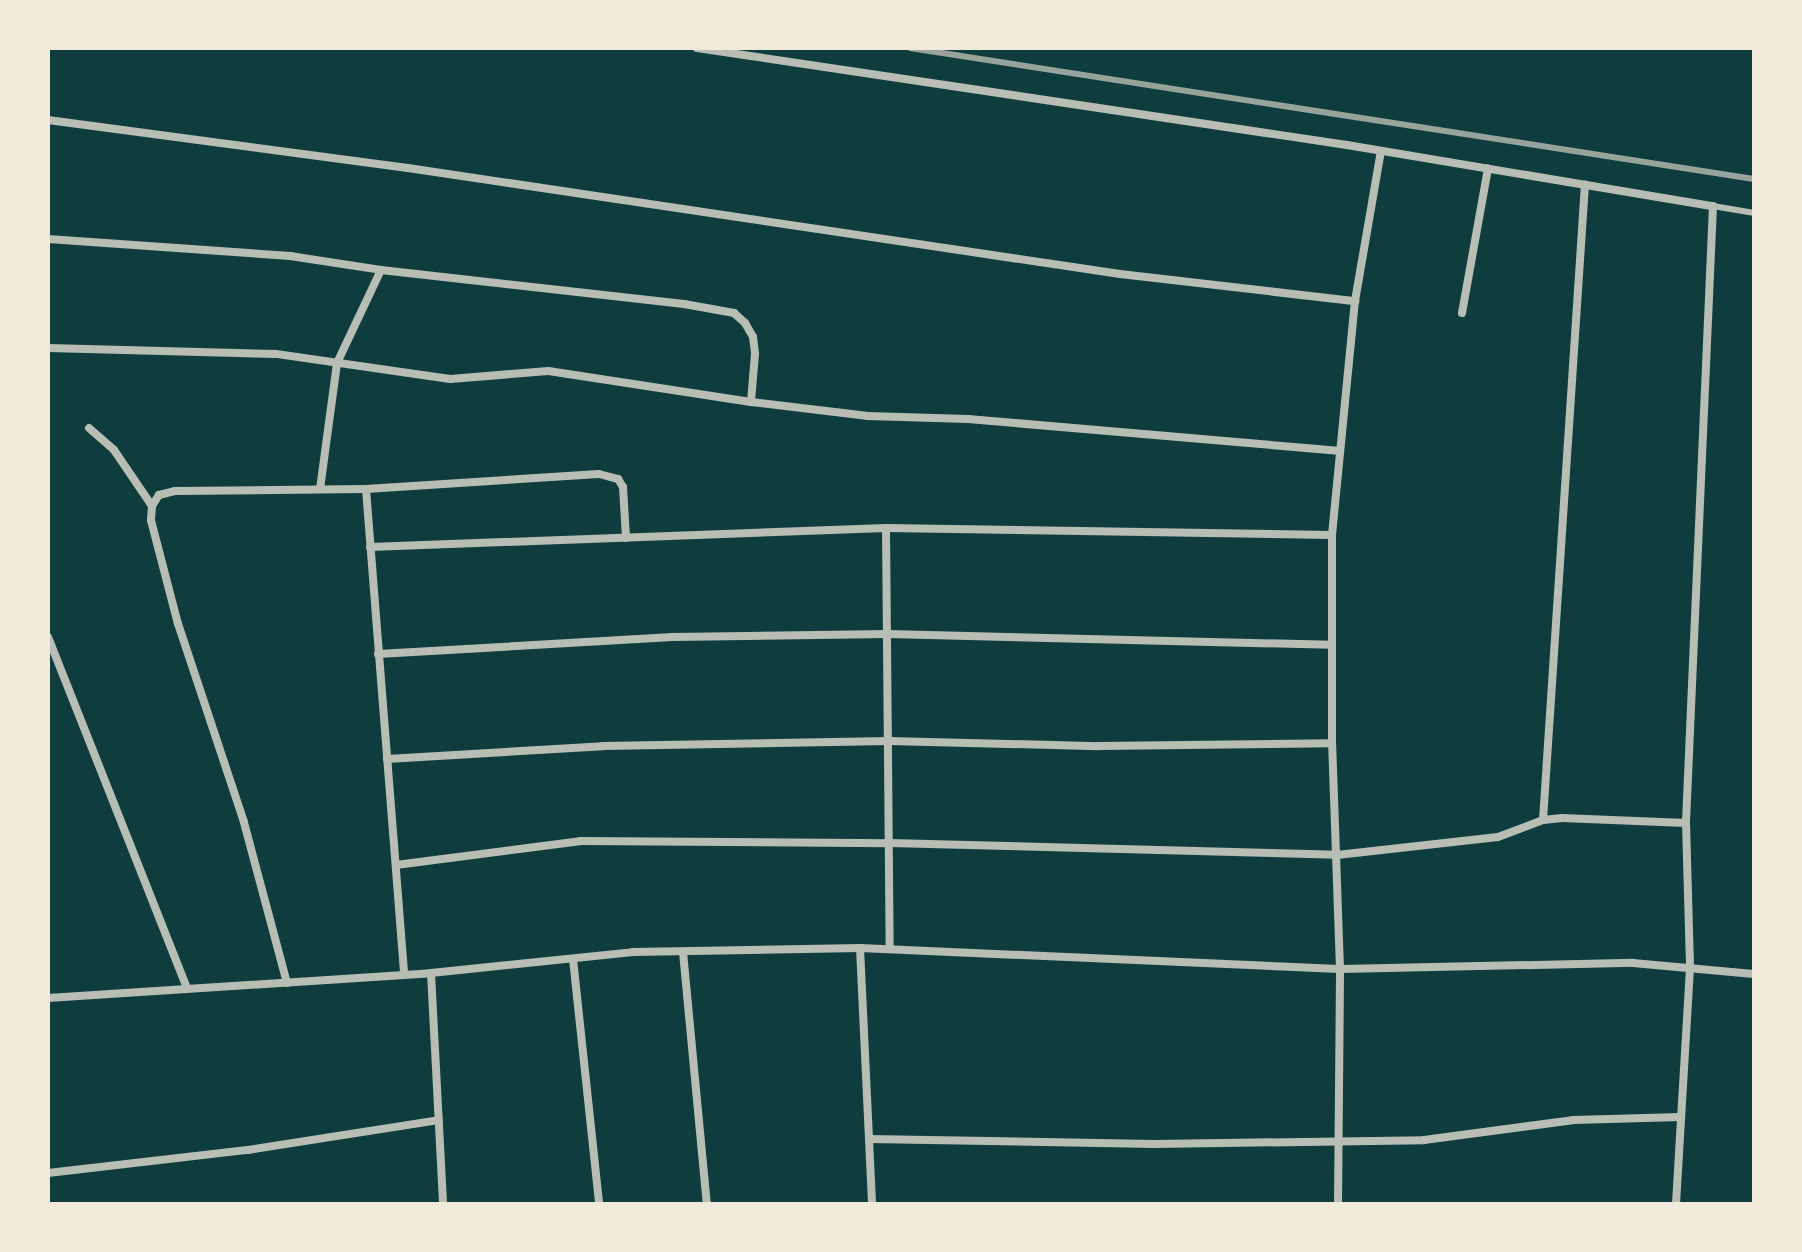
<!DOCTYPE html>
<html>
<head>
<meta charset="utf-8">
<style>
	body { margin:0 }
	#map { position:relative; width:1802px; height:1252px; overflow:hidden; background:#0f3d3e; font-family:Poppins,sans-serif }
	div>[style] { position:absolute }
	.service>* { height:6px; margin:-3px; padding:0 3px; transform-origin:3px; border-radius:3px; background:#b8beb3 }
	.minor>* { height:8px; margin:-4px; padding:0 4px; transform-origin:4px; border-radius:4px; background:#b8beb3 }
	.rail>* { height:6px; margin:-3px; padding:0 3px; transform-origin:3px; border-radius:3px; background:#97a49c }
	span { translate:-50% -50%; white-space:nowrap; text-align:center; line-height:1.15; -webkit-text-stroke:6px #f1e9da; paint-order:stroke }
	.frame { position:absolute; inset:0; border:50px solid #f1e9da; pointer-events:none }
</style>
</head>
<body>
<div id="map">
	<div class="service">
		<i style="left:1713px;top:206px;width:42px;rotate:9.7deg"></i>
	</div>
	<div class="minor">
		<i style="left:697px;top:48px;width:657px;rotate:8.49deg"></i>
		<i style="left:1347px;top:145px;width:371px;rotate:9.5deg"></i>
		<i style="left:1713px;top:206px;width:618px;rotate:92.51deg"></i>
		<i style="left:1686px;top:823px;width:145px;rotate:88.4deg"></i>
		<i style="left:1690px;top:968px;width:236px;rotate:93.4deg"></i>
		<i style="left:48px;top:120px;width:363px;rotate:7.6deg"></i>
		<i style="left:408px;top:168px;width:720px;rotate:8.47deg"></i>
		<i style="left:1120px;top:274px;width:237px;rotate:6.6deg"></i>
		<i style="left:48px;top:239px;width:243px;rotate:4deg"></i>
		<i style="left:290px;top:256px;width:92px;rotate:8.7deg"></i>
		<i style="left:381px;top:270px;width:305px;rotate:6.4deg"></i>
		<i style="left:684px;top:304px;width:51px;rotate:10.2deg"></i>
		<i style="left:734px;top:313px;width:15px;rotate:42deg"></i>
		<i style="left:745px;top:323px;width:16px;rotate:60deg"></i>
		<i style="left:753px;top:337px;width:17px;rotate:83deg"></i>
		<i style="left:755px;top:354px;width:48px;rotate:94.8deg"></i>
		<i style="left:751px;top:402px;width:205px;rotate:-171.3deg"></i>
		<i style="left:548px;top:371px;width:98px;rotate:175.3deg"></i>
		<i style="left:450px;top:379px;width:176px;rotate:-171.8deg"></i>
		<i style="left:276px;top:354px;width:228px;rotate:-178.5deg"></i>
		<i style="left:1462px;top:313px;width:147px;rotate:-79.8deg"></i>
		<i style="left:751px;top:402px;width:118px;rotate:6.8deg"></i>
		<i style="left:868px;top:416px;width:100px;rotate:1.7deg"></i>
		<i style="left:968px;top:419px;width:371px;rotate:4.9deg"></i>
		<i style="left:89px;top:428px;width:33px;rotate:41deg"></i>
		<i style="left:114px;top:450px;width:68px;rotate:55.8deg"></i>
		<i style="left:320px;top:489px;width:127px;rotate:-82.3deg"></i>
		<i style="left:337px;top:363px;width:103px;rotate:-64.7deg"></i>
		<i style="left:366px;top:489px;width:487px;rotate:85.5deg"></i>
		<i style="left:886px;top:528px;width:421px;rotate:89.5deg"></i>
		<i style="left:370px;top:547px;width:516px;rotate:-2.11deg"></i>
		<i style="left:886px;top:528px;width:446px;rotate:0.9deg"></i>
		<i style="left:48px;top:637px;width:378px;rotate:68.4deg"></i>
		<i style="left:378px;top:654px;width:295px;rotate:-3.3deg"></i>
		<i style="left:673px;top:637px;width:215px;rotate:-0.8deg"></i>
		<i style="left:888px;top:634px;width:443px;rotate:1.4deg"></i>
		<i style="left:387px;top:759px;width:216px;rotate:-3.4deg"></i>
		<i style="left:603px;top:746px;width:286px;rotate:-1deg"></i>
		<i style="left:889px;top:741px;width:210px;rotate:1.4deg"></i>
		<i style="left:1099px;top:746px;width:233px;rotate:-0.7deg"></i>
		<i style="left:1543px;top:820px;width:637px;rotate:-86.22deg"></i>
		<i style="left:396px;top:865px;width:187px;rotate:-7.4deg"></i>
		<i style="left:581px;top:841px;width:309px;rotate:0.4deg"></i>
		<i style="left:890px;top:843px;width:447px;rotate:1.5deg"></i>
		<i style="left:1337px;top:855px;width:162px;rotate:-6.4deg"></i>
		<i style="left:1498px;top:837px;width:48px;rotate:-20.7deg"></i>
		<i style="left:1543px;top:820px;width:19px;rotate:-6deg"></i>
		<i style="left:1562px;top:818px;width:124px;rotate:2.3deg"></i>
		<i style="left:860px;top:948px;width:256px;rotate:87.3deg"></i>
		<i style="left:683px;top:952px;width:253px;rotate:84.6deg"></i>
		<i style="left:573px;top:959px;width:246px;rotate:83.9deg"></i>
		<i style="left:431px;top:973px;width:231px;rotate:87deg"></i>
		<i style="left:287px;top:983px;width:167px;rotate:-105deg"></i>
		<i style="left:244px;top:822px;width:209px;rotate:-108.4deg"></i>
		<i style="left:178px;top:624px;width:107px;rotate:-104.6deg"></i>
		<i style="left:151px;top:520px;width:14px;rotate:-86deg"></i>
		<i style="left:152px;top:506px;width:13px;rotate:-58deg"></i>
		<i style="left:159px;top:495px;width:16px;rotate:-14deg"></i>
		<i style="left:175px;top:491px;width:191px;rotate:-0.6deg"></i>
		<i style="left:366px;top:489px;width:233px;rotate:-3.7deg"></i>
		<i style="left:599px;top:474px;width:20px;rotate:15deg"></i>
		<i style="left:618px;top:479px;width:9px;rotate:58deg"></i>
		<i style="left:623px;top:487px;width:51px;rotate:86.6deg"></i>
		<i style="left:48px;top:998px;width:384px;rotate:-3.7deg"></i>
		<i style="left:431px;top:973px;width:203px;rotate:-5.9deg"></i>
		<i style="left:633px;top:952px;width:227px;rotate:-1deg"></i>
		<i style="left:860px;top:948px;width:480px;rotate:2.5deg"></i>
		<i style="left:1340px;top:969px;width:293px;rotate:-1.2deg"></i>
		<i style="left:1633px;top:963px;width:121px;rotate:5.2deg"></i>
		<i style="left:869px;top:1139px;width:285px;rotate:1deg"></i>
		<i style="left:1154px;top:1144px;width:270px;rotate:-0.8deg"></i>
		<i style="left:1424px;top:1140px;width:150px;rotate:-7.6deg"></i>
		<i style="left:1573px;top:1120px;width:108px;rotate:-1.6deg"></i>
		<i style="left:48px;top:1173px;width:201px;rotate:-6.6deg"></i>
		<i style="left:248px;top:1150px;width:193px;rotate:-8.9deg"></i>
		<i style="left:1338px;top:1204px;width:235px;rotate:-89.5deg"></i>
		<i style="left:1340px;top:969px;width:226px;rotate:-92deg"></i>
		<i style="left:1332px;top:743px;width:208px;rotate:-90deg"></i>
		<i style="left:1332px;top:535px;width:235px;rotate:-84.4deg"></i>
		<i style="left:1355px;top:301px;width:152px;rotate:-80.2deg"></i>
	</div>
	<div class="rail">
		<i style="left:910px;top:48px;width:854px;rotate:8.82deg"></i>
	</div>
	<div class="frame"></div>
</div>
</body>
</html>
